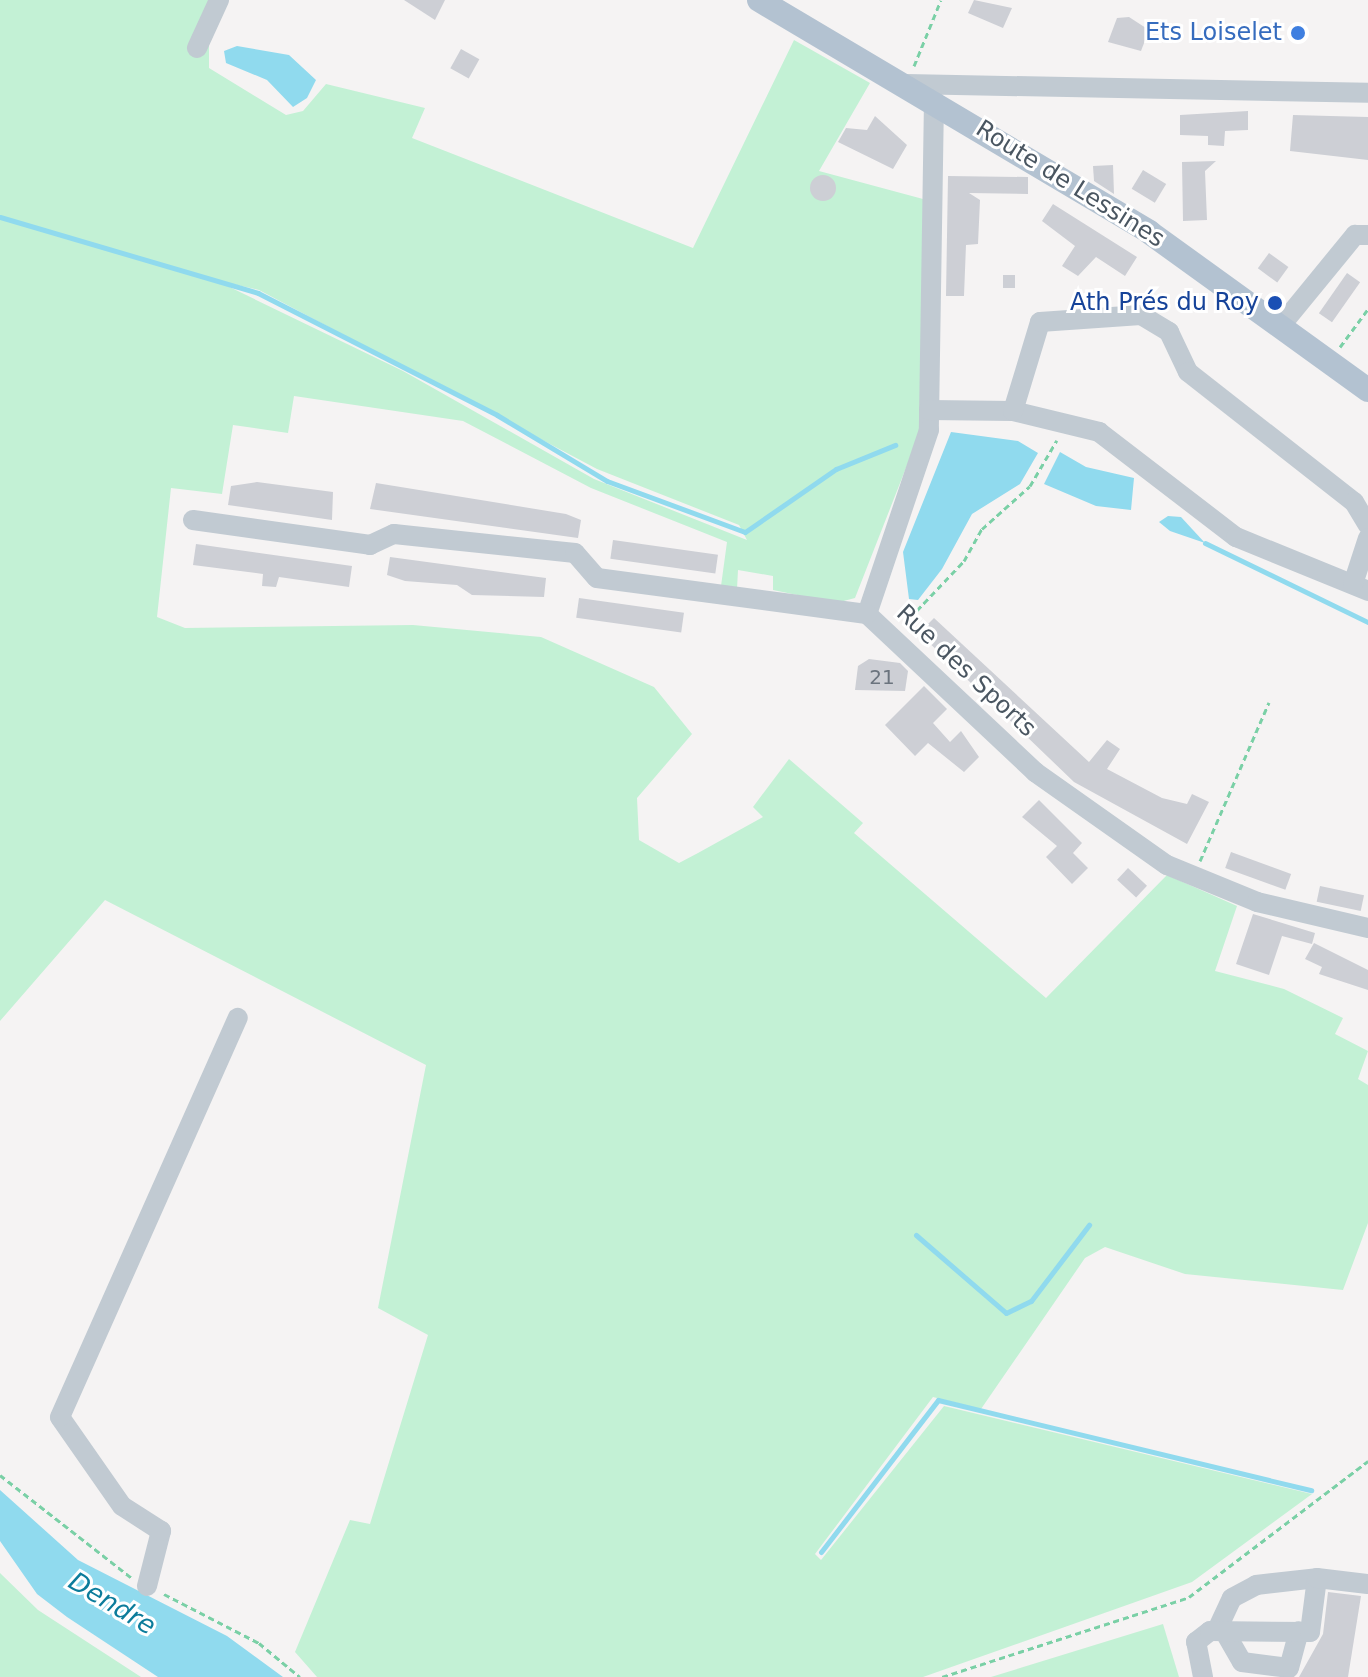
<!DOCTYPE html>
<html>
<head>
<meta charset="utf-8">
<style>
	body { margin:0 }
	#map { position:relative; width:1368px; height:1677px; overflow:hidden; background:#f5f3f3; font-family:"DejaVu Sans",sans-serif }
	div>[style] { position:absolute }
	.green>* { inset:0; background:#c3f1d5 }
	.water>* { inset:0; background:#90daee }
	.stream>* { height:5px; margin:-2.5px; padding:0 2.5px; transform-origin:2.5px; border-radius:2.5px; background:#90daee }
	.building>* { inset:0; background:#cdcfd5; transform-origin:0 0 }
	.round { border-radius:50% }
	.path>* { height:3px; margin-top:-1.5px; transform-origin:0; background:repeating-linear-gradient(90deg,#7ad0a6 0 6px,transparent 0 10px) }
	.minor>* { height:20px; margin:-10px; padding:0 10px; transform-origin:10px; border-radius:10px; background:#c1cad2 }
	.major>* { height:24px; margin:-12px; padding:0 12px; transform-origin:12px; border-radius:12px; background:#b3c2d1 }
	.dots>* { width:22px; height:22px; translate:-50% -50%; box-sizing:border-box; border:4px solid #fff; border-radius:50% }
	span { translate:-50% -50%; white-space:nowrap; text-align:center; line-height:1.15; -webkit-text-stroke:6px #fff; paint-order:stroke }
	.number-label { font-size:20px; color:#6b747e }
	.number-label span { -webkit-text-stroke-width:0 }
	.shop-label { font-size:24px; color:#366cbe }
	.right { translate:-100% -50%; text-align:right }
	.street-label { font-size:24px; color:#4a5661 }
	.transit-label { font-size:24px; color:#164399 }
	.water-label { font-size:26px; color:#0c7c9b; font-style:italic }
</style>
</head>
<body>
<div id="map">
	<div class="green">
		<i style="clip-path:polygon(evenodd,0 0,209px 0,209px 68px,286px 115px,303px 111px,326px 84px,425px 108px,412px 138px,693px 248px,794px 40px,870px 83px,819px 171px,923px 199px,922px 427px,855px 598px,836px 603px,773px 590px,773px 576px,738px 570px,737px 589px,721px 586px,727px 542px,591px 488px,463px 421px,294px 396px,288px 433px,233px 425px,222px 494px,171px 488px,157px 617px,185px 628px,413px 625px,541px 637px,654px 687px,692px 734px,637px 798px,639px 840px,679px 863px,698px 853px,763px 817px,753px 807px,789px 759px,863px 823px,854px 833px,1046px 998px,1167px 875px,1237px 906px,1215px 971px,1284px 989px,1343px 1018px,1335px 1034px,1368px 1051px,1358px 1079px,1368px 1085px,1368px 1223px,1343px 1290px,1185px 1274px,1105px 1247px,1085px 1258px,981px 1409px,933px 1397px,815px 1554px,821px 1560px,944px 1406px,1312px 1494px,1192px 1582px,923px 1677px,317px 1677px,295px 1652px,350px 1520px,370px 1524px,428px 1335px,378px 1308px,426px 1065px,105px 900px,0 1021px,0 0,215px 280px,259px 290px,597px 469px,739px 525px,747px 540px,594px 479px,403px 371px,215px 280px)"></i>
		<i style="clip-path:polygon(0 1573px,38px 1610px,141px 1677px,0 1677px)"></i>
		<i style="clip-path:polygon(1163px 1624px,1179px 1677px,991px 1677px)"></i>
	</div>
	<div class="water">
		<i style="clip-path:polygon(237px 46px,289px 55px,316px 80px,307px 98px,293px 107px,267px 80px,226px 63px,224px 51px)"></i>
		<i style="clip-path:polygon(951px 432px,1018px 441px,1038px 453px,1020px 484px,972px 514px,942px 569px,918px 600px,909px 599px,903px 552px)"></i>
		<i style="clip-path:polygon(1060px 452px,1086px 467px,1134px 478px,1131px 510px,1096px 506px,1044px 484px)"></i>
		<i style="clip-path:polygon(1168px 516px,1181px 517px,1205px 543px,1170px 531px,1159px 522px)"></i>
		<i style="clip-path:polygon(0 1490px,78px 1560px,227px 1636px,283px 1677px,158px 1677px,67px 1617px,37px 1594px,0 1541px)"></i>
	</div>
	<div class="stream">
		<i style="left:0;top:217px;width:269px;rotate:16.4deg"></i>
		<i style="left:258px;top:293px;width:268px;rotate:27deg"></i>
		<i style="left:497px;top:415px;width:128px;rotate:31deg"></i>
		<i style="left:607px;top:481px;width:147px;rotate:20.3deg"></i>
		<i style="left:745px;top:532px;width:111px;rotate:-34.7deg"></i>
		<i style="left:836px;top:469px;width:64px;rotate:-22.1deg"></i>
		<i style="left:1205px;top:543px;width:181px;rotate:25.9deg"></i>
		<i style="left:916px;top:1235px;width:119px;rotate:40.9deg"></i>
		<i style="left:1006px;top:1313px;width:28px;rotate:-26deg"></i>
		<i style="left:1031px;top:1301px;width:96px;rotate:-52.7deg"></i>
		<i style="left:821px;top:1552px;width:192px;rotate:-52.4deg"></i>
		<i style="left:938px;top:1400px;width:384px;rotate:13.6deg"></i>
	</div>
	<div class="building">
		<i style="clip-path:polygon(404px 0,445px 0,435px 20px)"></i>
		<i style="clip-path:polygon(974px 0,1012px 8px,1003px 28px,968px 13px)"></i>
		<i style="clip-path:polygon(1129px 17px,1149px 30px,1141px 51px,1108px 42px,1117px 18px)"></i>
		<i style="left:461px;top:49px;width:21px;height:22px;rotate:29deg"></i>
		<i style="clip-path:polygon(1248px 111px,1248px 130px,1225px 131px,1224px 146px,1208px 145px,1208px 136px,1180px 135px,1180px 115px)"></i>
		<i style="clip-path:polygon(1293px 115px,1368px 117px,1368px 160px,1290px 151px)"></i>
		<i style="clip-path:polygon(875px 116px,907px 145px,893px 169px,838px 142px,846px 128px,867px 130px)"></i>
		<i style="clip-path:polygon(1216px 161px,1205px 171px,1207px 220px,1183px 221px,1182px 162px)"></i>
		<i style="clip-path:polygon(1113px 165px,1114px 194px,1094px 181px,1093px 166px)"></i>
		<i style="left:1143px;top:170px;width:27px;height:22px;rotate:31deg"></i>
		<i class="round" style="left:810px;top:175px;width:26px;height:26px"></i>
		<i style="clip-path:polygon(948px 176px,1028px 177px,1028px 194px,969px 193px,980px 200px,978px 244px,966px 245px,964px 296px,946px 296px)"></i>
		<i style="clip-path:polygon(1053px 204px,1137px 257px,1125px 276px,1096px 257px,1078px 276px,1062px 266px,1075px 246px,1042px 221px)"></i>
		<i style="left:1269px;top:253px;width:24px;height:19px;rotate:36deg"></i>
		<i style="left:1347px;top:273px;width:16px;height:49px;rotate:35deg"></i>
		<i style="left:1003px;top:275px;width:12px;height:13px"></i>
		<i style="clip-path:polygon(257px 482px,333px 492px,332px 520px,228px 505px,231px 486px)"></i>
		<i style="clip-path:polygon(376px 483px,566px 514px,581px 520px,578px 538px,370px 509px)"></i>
		<i style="left:613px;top:540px;width:106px;height:19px;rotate:8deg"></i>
		<i style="clip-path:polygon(196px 544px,352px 566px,349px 587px,279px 577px,276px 587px,262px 586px,263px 574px,193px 565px)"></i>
		<i style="clip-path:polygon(390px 557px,546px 578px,544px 597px,472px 595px,457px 585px,405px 581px,387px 575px)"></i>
		<i style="left:579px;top:598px;width:106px;height:20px;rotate:8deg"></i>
		<i style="clip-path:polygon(934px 618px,1089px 762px,1107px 740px,1120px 749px,1107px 769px,1162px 798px,1187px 804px,1192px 794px,1209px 802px,1187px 844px,1074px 782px,919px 633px)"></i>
		<i style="clip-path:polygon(869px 659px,900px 663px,908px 671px,905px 691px,855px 690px,858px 666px)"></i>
		<i style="clip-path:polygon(924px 686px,947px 709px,933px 723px,950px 742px,961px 731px,979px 757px,964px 772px,928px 743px,915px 756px,885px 725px)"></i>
		<i style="clip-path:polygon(1039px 800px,1082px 843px,1073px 853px,1088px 868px,1072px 884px,1046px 857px,1057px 846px,1022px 817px)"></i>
		<i style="left:1231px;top:852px;width:64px;height:17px;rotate:20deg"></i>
		<i style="left:1128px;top:868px;width:26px;height:16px;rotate:43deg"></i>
		<i style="left:1320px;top:886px;width:45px;height:16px;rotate:12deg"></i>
		<i style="clip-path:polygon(1253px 914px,1315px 933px,1312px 944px,1282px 936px,1269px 975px,1236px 964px)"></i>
		<i style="clip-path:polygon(1314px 943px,1368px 970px,1368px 990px,1319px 974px,1322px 967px,1305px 959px)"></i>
		<i style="clip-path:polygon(1328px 1592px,1361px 1596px,1348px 1677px,1299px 1677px,1323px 1634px)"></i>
	</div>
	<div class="path">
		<i style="left:914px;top:66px;width:71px;rotate:-67.8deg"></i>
		<i style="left:1340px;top:347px;width:47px;rotate:-53.6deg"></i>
		<i style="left:903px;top:625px;width:88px;rotate:-46.4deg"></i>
		<i style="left:964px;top:561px;width:37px;rotate:-61deg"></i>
		<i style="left:982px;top:529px;width:64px;rotate:-41.9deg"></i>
		<i style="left:1030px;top:486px;width:53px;rotate:-59.6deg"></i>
		<i style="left:1200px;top:861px;width:173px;rotate:-66.5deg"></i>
		<i style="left:0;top:1475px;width:167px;rotate:38deg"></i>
		<i style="left:164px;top:1594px;width:107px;rotate:27.3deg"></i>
		<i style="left:259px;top:1643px;width:53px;rotate:39.7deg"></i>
		<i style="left:942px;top:1677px;width:260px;rotate:-17.9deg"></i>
		<i style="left:1189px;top:1597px;width:225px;rotate:-37.2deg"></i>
	</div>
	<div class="minor">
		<i style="left:197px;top:48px;width:53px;rotate:-65.4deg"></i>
		<i style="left:906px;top:84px;width:462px;rotate:1.1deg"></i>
		<i style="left:934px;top:100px;width:330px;rotate:90.9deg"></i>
		<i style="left:929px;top:430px;width:194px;rotate:108.6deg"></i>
		<i style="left:867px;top:614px;width:231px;rotate:43.2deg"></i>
		<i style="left:1035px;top:772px;width:161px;rotate:35.2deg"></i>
		<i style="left:1167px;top:865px;width:97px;rotate:22.3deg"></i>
		<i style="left:1257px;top:902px;width:114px;rotate:13.2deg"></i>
		<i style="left:1283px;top:323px;width:114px;rotate:-50.7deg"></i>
		<i style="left:1355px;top:235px;width:13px"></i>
		<i style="left:929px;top:410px;width:84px;rotate:0.7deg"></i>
		<i style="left:1013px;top:411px;width:89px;rotate:13.7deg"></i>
		<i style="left:1099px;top:432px;width:173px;rotate:37.5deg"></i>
		<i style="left:1236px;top:537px;width:143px;rotate:22.2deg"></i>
		<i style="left:1013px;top:411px;width:93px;rotate:-73.1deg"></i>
		<i style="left:1040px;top:322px;width:101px;rotate:-4deg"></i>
		<i style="left:1141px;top:315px;width:33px;rotate:31deg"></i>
		<i style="left:1169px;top:332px;width:44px;rotate:64.6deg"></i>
		<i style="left:1188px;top:372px;width:211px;rotate:38.1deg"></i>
		<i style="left:1354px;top:502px;width:27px;rotate:59deg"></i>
		<i style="left:193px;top:520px;width:179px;rotate:8deg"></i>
		<i style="left:370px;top:545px;width:26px;rotate:-25deg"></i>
		<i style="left:394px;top:534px;width:182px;rotate:6deg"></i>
		<i style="left:575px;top:553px;width:33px;rotate:49deg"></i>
		<i style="left:597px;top:578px;width:272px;rotate:7.6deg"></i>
		<i style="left:1353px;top:584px;width:48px;rotate:-71.9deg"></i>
		<i style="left:147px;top:1586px;width:57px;rotate:-75.7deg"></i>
		<i style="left:161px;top:1531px;width:46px;rotate:-147.3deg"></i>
		<i style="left:122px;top:1506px;width:108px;rotate:-124.9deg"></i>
		<i style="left:60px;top:1417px;width:437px;rotate:-66deg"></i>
		<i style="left:1223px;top:1629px;width:38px;rotate:60deg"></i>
		<i style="left:1242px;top:1662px;width:47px;rotate:7.3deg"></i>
		<i style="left:1289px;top:1668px;width:38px;rotate:-75deg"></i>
		<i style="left:1217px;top:1630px;width:35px;rotate:-65deg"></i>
		<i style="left:1232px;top:1598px;width:27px;rotate:-28deg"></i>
		<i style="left:1256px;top:1585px;width:61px;rotate:-6.5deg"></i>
		<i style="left:1203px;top:1677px;width:36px;rotate:-101deg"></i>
		<i style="left:1196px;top:1642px;width:18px;rotate:-38deg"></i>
		<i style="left:1210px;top:1631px;width:100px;rotate:0.6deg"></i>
		<i style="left:1310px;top:1632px;width:54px;rotate:-82.6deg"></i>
		<i style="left:1317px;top:1578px;width:51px;rotate:6.7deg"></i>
	</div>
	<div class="major">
		<i style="left:759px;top:0;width:454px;rotate:30.7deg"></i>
		<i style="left:1149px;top:232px;width:270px;rotate:35.8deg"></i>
	</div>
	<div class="dots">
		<i style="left:1298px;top:33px;background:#3f7fe0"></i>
		<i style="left:1275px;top:303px;background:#1a4fb4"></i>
	</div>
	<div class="number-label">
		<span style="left:882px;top:677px">21</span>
	</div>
	<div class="shop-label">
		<span class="right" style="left:1282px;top:33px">Ets Loiselet</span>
	</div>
	<div class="street-label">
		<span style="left:1070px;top:184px;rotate:32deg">Route de Lessines</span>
		<span style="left:966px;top:671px;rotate:43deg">Rue des Sports</span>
	</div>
	<div class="transit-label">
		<span class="right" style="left:1259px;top:303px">Ath Prés du Roy</span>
	</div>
	<div class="water-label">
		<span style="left:112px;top:1604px;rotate:31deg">Dendre</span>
	</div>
</div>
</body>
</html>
